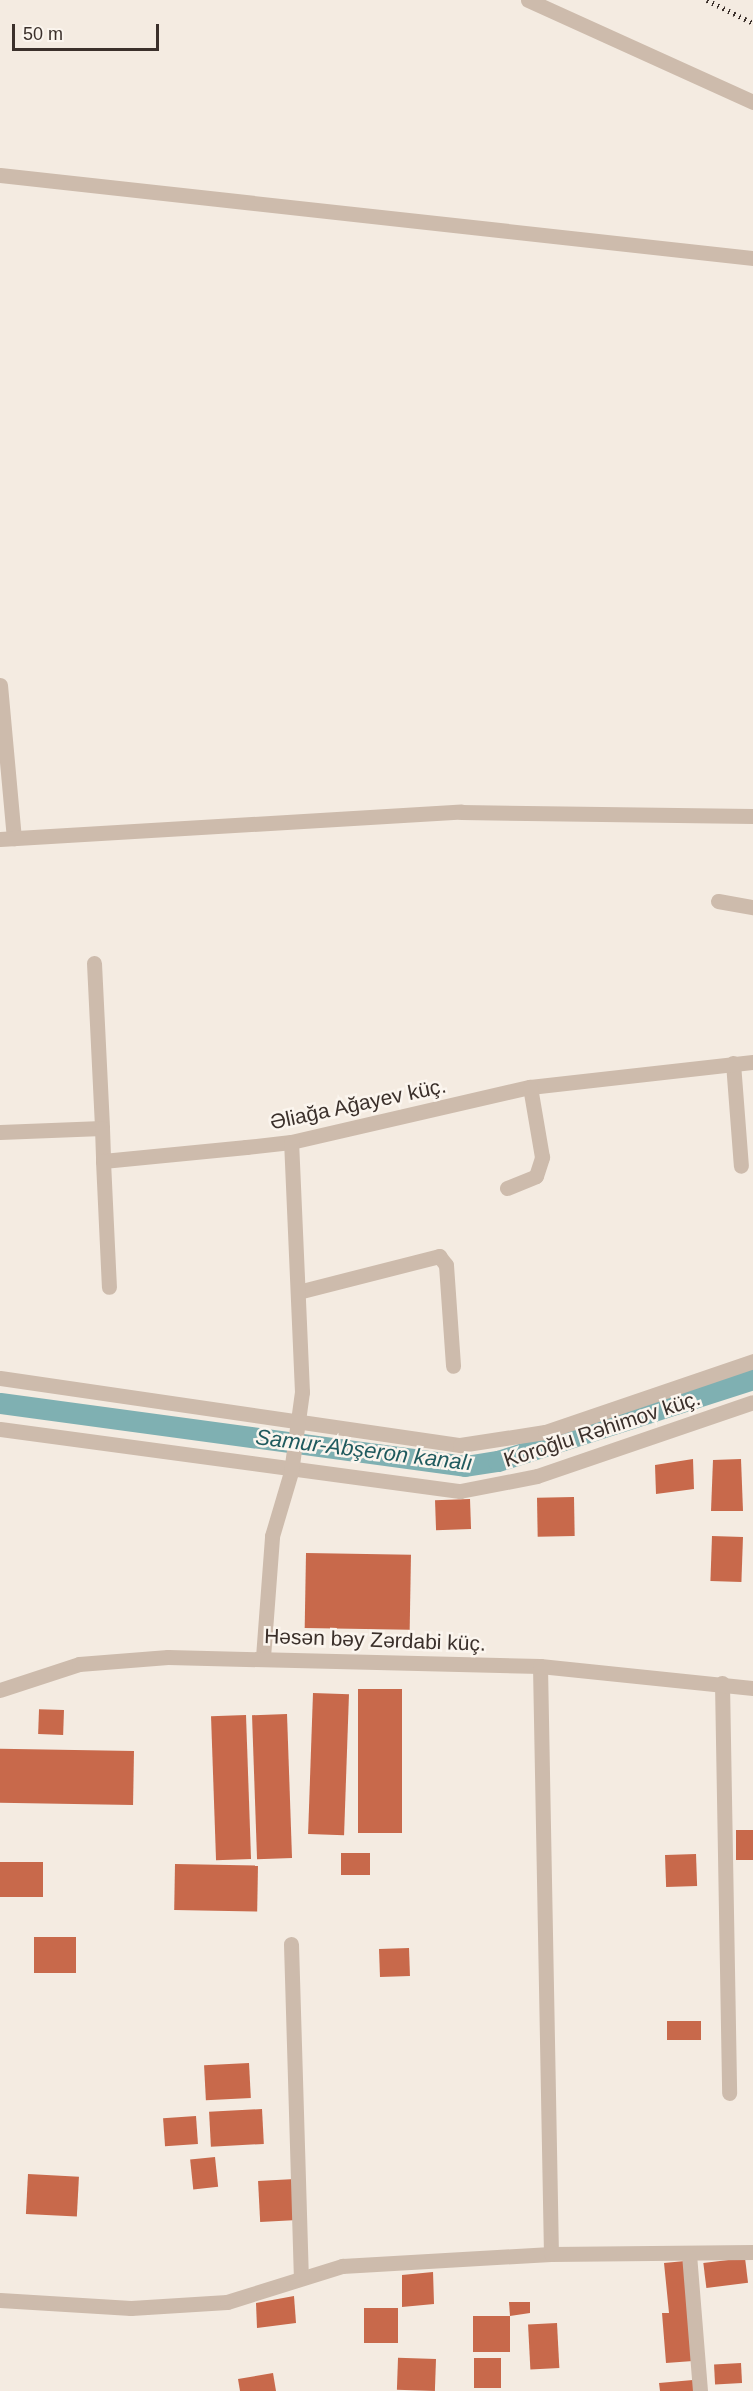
<!DOCTYPE html>
<html>
<head>
<meta charset="utf-8">
<style>
	body { margin:0 }
	#map { position:relative; width:753px; height:2391px; overflow:hidden; background:#f4ebe1; font-family:Arial,sans-serif }
	div>[style] { position:absolute }
	.canal>* { height:21px; margin:-10.5px; padding:0 10.5px; transform-origin:10.5px; border-radius:10.5px; background:#7fb0b2 }
	.building>* { inset:0; background:#c8694b; transform-origin:0 0 }
	.minor>* { height:15px; margin:-7.5px; padding:0 7.5px; transform-origin:7.5px; border-radius:7.5px; background:#cdbbac }
	.rail>* { height:4.5px; margin-top:-2.25px; transform-origin:0; background:repeating-linear-gradient(90deg,#3b302b 0 1.5px,transparent 0 6px) }
	span { translate:-50% -50%; white-space:nowrap; text-align:center; line-height:1.15; -webkit-text-stroke:5px #fbf5ee; paint-order:stroke }
	.street-label { font-size:21px; color:#3b302b }
	.water-label { font-size:22px; color:#1f5a5e; font-style:italic }
	.scale { position:absolute; left:12px; top:24px; width:147px; height:27px; box-sizing:border-box; border:3px solid #3b302b; border-top:0; padding-left:8px; font-size:18px; line-height:21px; white-space:nowrap; color:#3b302b; -webkit-text-stroke:4px #fbf5ee; paint-order:stroke }
</style>
</head>
<body>
<div id="map">
	<div class="canal">
		<i style="left:0;top:1403px;width:469px;rotate:7.7deg"></i>
		<i style="left:465px;top:1466px;width:33px;rotate:-9deg"></i>
		<i style="left:498px;top:1461px;width:268px;rotate:-17.8deg"></i>
	</div>
	<div class="building">
		<i style="clip-path:polygon(693px 1459px,694px 1489px,656px 1494px,655px 1465px)"></i>
		<i style="clip-path:polygon(741px 1459px,743px 1511px,711px 1511px,713px 1460px)"></i>
		<i style="left:574px;top:1497px;width:39px;height:37px;rotate:89deg"></i>
		<i style="left:470px;top:1499px;width:30px;height:35px;rotate:88deg"></i>
		<i style="left:712px;top:1536px;width:31px;height:45px;rotate:2deg"></i>
		<i style="left:306px;top:1553px;width:105px;height:75px;rotate:1deg"></i>
		<i style="left:358px;top:1689px;width:44px;height:144px"></i>
		<i style="left:313px;top:1693px;width:36px;height:141px;rotate:2deg"></i>
		<i style="left:64px;top:1710px;width:25px;height:25px;rotate:92deg"></i>
		<i style="left:287px;top:1714px;width:144px;height:35px;rotate:88deg"></i>
		<i style="left:246px;top:1715px;width:144px;height:35px;rotate:88deg"></i>
		<i style="left:134px;top:1751px;width:54px;height:134px;rotate:91deg"></i>
		<i style="left:753px;top:1830px;width:30px;height:17px;rotate:90deg"></i>
		<i style="left:341px;top:1853px;width:29px;height:22px"></i>
		<i style="left:696px;top:1854px;width:32px;height:31px;rotate:88deg"></i>
		<i style="left:0;top:1862px;width:43px;height:35px"></i>
		<i style="left:175px;top:1864px;width:83px;height:46px;rotate:1deg"></i>
		<i style="left:34px;top:1937px;width:42px;height:36px"></i>
		<i style="left:409px;top:1948px;width:28px;height:30px;rotate:88deg"></i>
		<i style="left:701px;top:2021px;width:19px;height:34px;rotate:90deg"></i>
		<i style="left:249px;top:2063px;width:35px;height:45px;rotate:87deg"></i>
		<i style="left:262px;top:2109px;width:35px;height:53px;rotate:87deg"></i>
		<i style="left:196px;top:2116px;width:28px;height:33px;rotate:86deg"></i>
		<i style="left:215px;top:2157px;width:30px;height:25px;rotate:84deg"></i>
		<i style="left:28px;top:2174px;width:51px;height:40px;rotate:3deg"></i>
		<i style="left:295px;top:2179px;width:41px;height:37px;rotate:87deg"></i>
		<i style="left:745px;top:2258px;width:25px;height:42px;rotate:83deg"></i>
		<i style="clip-path:polygon(685px 2261px,693px 2361px,666px 2363px,662px 2313px,669px 2313px,664px 2263px)"></i>
		<i style="clip-path:polygon(433px 2272px,434px 2304px,402px 2307px,402px 2275px)"></i>
		<i style="clip-path:polygon(294px 2296px,296px 2323px,257px 2328px,256px 2303px)"></i>
		<i style="clip-path:polygon(509px 2302px,530px 2302px,530px 2313px,510px 2316px)"></i>
		<i style="left:398px;top:2308px;width:35px;height:34px;rotate:90deg"></i>
		<i style="left:473px;top:2316px;width:37px;height:36px"></i>
		<i style="left:557px;top:2323px;width:45px;height:29px;rotate:87deg"></i>
		<i style="left:501px;top:2358px;width:30px;height:27px;rotate:90deg"></i>
		<i style="left:436px;top:2359px;width:32px;height:38px;rotate:92deg"></i>
		<i style="left:741px;top:2363px;width:20px;height:27px;rotate:87deg"></i>
		<i style="clip-path:polygon(273px 2373px,276px 2391px,240px 2391px,238px 2379px)"></i>
		<i style="clip-path:polygon(693px 2380px,694px 2391px,660px 2391px,659px 2383px)"></i>
	</div>
	<div class="minor">
		<i style="left:528px;top:0;width:247px;rotate:24.4deg"></i>
		<i style="left:0;top:175px;width:758px;rotate:6.29deg"></i>
		<i style="left:0;top:685px;width:154px;rotate:84.8deg"></i>
		<i style="left:0;top:839px;width:462px;rotate:-3.4deg"></i>
		<i style="left:461px;top:812px;width:292px;rotate:0.8deg"></i>
		<i style="left:718px;top:901px;width:36px;rotate:10deg"></i>
		<i style="left:94px;top:963px;width:165px;rotate:87.2deg"></i>
		<i style="left:733px;top:1063px;width:103px;rotate:85.6deg"></i>
		<i style="left:0;top:1132px;width:102px;rotate:-2.2deg"></i>
		<i style="left:102px;top:1128px;width:33px;rotate:88deg"></i>
		<i style="left:103px;top:1161px;width:144px;rotate:-5.6deg"></i>
		<i style="left:246px;top:1147px;width:45px;rotate:-6.3deg"></i>
		<i style="left:291px;top:1142px;width:245px;rotate:-13deg"></i>
		<i style="left:530px;top:1087px;width:224px;rotate:-6.4deg"></i>
		<i style="left:103px;top:1161px;width:126px;rotate:87.3deg"></i>
		<i style="left:507px;top:1188px;width:31px;rotate:-22deg"></i>
		<i style="left:536px;top:1176px;width:20px;rotate:-72deg"></i>
		<i style="left:542px;top:1157px;width:71px;rotate:-99.7deg"></i>
		<i style="left:298px;top:1292px;width:146px;rotate:-14.3deg"></i>
		<i style="left:439px;top:1256px;width:11px;rotate:52deg"></i>
		<i style="left:446px;top:1265px;width:101px;rotate:86deg"></i>
		<i style="left:0;top:1378px;width:465px;rotate:8.3deg"></i>
		<i style="left:460px;top:1445px;width:86px;rotate:-8.7deg"></i>
		<i style="left:545px;top:1432px;width:220px;rotate:-18.8deg"></i>
		<i style="left:0;top:1429px;width:464px;rotate:7.7deg"></i>
		<i style="left:460px;top:1491px;width:78px;rotate:-11deg"></i>
		<i style="left:537px;top:1476px;width:228px;rotate:-18.9deg"></i>
		<i style="left:263px;top:1657px;width:121px;rotate:-85.7deg"></i>
		<i style="left:272px;top:1536px;width:67px;rotate:-73.5deg"></i>
		<i style="left:291px;top:1472px;width:81px;rotate:-82.2deg"></i>
		<i style="left:302px;top:1392px;width:250px;rotate:-92.5deg"></i>
		<i style="left:540px;top:1666px;width:588px;rotate:88.93deg"></i>
		<i style="left:722px;top:1683px;width:410px;rotate:89deg"></i>
		<i style="left:0;top:1690px;width:83px;rotate:-18.2deg"></i>
		<i style="left:79px;top:1664px;width:89px;rotate:-4.5deg"></i>
		<i style="left:168px;top:1657px;width:372px;rotate:1.4deg"></i>
		<i style="left:540px;top:1666px;width:214px;rotate:5.9deg"></i>
		<i style="left:291px;top:1944px;width:330px;rotate:88.3deg"></i>
		<i style="left:689px;top:2254px;width:137px;rotate:85.4deg"></i>
		<i style="left:0;top:2300px;width:131px;rotate:3.5deg"></i>
		<i style="left:131px;top:2308px;width:96px;rotate:-3.6deg"></i>
		<i style="left:227px;top:2302px;width:121px;rotate:-17.4deg"></i>
		<i style="left:342px;top:2266px;width:209px;rotate:-3.3deg"></i>
		<i style="left:551px;top:2254px;width:202px;rotate:-0.6deg"></i>
	</div>
	<div class="rail">
		<i style="left:707px;top:0;width:51px;rotate:26.6deg"></i>
	</div>
	<div class="street-label">
		<span style="left:358px;top:1104px;rotate:-12deg">Əliağa Ağayev küç.</span>
		<span style="left:602px;top:1429px;rotate:-18deg">Koroğlu Rəhimov küç.</span>
		<span style="left:375px;top:1640px;rotate:2deg">Həsən bəy Zərdabi küç.</span>
	</div>
	<div class="water-label">
		<span style="left:364px;top:1450px;rotate:7deg">Samur-Abşeron kanalı</span>
	</div>
	<div class="scale">50 m</div>
</div>
</body>
</html>
